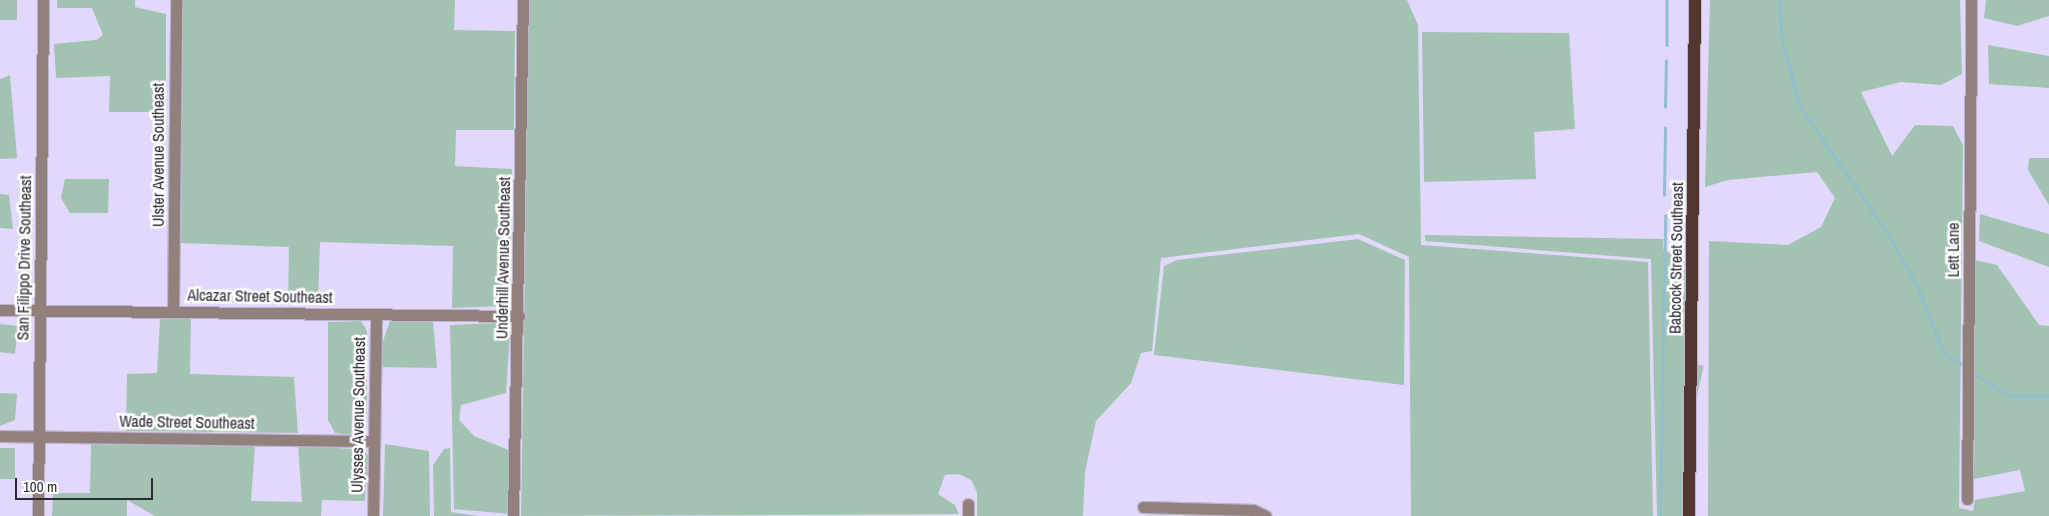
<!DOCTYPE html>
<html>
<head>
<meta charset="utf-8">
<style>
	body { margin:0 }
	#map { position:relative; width:2049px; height:516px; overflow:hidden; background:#e1d8fb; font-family:"Archivo Narrow",sans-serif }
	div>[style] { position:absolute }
	.green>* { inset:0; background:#a3c3b2; transform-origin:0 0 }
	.stream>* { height:2.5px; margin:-1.25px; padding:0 1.25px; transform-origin:1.25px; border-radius:1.25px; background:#92becd }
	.roads { filter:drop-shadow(1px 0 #bdb5d4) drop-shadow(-1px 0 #bdb5d4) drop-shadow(0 1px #bdb5d4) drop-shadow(0 -1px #bdb5d4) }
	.minor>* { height:11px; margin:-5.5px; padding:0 5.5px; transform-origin:5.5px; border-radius:5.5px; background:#92807c }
	.major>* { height:12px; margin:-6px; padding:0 6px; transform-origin:6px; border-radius:6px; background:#53362f }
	span { translate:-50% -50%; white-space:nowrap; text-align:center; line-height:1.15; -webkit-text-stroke:5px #fff; paint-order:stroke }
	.street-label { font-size:16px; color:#2d2936 }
	.scale { position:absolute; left:15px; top:478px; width:138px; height:22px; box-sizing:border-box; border:2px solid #2d2936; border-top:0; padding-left:6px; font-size:15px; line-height:18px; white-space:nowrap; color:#2d2936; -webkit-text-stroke:4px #fff; paint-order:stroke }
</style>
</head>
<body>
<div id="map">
	<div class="green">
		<i style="left:0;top:0;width:17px;height:20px"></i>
		<i style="clip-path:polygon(57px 0,135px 0,135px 7px,166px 14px,166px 107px,159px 112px,109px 112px,110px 76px,56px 78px,54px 44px,96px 40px,103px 35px,92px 8px,57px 8px)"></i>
		<i style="clip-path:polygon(183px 0,455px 0,454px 30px,515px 31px,514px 130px,456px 130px,455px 166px,512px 169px,509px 302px,499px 306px,452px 308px,453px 246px,320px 242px,318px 303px,288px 304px,289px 247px,181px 243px)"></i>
		<i style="clip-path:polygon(529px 0,1407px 0,1418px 25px,1421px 245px,1648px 262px,1653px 516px,1411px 516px,1409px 257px,1359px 234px,1161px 258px,1152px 351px,1141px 353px,1131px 383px,1096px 421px,1085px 472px,1083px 516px,977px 516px,977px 492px,971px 480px,959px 474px,945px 475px,938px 494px,955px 505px,959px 514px,521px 516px)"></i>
		<i style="clip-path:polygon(1710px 0,1960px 0,1962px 74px,1941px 85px,1901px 82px,1861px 92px,1892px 156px,1915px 125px,1953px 126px,1963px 145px,1959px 508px,1973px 511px,1975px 500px,2025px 491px,2020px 470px,1974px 479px,1975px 260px,1997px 265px,2039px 325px,2049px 326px,2049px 516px,1708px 516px,1709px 241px,1788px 245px,1821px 227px,1835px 198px,1817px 172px,1728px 180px,1705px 187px)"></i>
		<i style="clip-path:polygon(1986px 0,2049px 0,2049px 16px,2017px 26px,1984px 18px)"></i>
		<i style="clip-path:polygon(1422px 32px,1569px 33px,1575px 129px,1534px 132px,1536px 179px,1424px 182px)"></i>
		<i style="clip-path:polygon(1988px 45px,2049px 56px,2049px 88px,1989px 84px)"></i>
		<i style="clip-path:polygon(10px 75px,17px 158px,0 159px,0 79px)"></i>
		<i style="clip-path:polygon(2029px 158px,2049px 158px,2049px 205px,2028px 170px)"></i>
		<i style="clip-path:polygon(65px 179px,109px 179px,108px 213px,70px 213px,61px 198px)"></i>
		<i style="clip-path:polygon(0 194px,9px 195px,13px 229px,0 228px)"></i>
		<i style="clip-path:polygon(1980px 214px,2049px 234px,2049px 267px,1979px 241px)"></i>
		<i style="clip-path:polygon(1425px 235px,1663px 239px,1663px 249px,1687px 264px,1684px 516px,1657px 516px,1651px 259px,1425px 241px)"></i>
		<i style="clip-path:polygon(1358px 239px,1405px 260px,1404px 385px,1154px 355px,1164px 266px,1177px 260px)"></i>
		<i style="clip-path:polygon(191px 317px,190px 374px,294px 377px,298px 433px,126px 431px,127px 374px,157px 373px,160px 319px)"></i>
		<i style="clip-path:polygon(361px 321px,367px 331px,367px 421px,364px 429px,353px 435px,335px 433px,328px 420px,328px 322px)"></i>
		<i style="clip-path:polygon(390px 321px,433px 321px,437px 368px,382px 367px,382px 344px)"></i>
		<i style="clip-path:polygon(499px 323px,510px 333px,506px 393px,461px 405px,459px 420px,474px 436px,511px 451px,510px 514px,454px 509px,450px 325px)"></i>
		<i style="left:0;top:324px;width:18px;height:28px;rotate:6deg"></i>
		<i style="left:1695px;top:364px;width:9px;height:152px;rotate:13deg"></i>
		<i style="clip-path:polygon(0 393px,17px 394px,15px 420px,0 426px)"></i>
		<i style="clip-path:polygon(91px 443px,255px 446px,251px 501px,302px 502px,298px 445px,364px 450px,368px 456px,365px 501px,322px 500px,321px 516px,155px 516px,127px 500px,127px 516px,52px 516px,53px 493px,90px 493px)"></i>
		<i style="clip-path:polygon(385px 444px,429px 451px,430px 516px,383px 516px)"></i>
		<i style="left:0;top:448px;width:15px;height:31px"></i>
		<i style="clip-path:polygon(450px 448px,451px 512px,479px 516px,434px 516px,433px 465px,444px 449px)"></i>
	</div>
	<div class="stream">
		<i style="left:1667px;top:0;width:45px;rotate:90deg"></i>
		<i style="left:1780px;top:0;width:39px;rotate:87deg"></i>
		<i style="left:1782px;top:39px;width:69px;rotate:75deg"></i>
		<i style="left:1800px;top:106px;width:157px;rotate:55.4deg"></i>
		<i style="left:1889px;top:235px;width:60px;rotate:60.9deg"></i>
		<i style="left:1918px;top:287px;width:71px;rotate:68.5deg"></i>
		<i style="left:1944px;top:353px;width:20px;rotate:33deg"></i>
		<i style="left:1665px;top:107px;width:46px;rotate:-88.8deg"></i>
		<i style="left:1664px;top:195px;width:67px;rotate:-89.1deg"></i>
		<i style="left:1975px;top:374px;width:38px;rotate:33deg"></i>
		<i style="left:2007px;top:395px;width:42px;rotate:1.4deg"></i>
		<i style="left:1660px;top:516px;width:300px;rotate:-89deg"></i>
	</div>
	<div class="roads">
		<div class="minor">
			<i style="left:0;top:310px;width:519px;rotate:0.66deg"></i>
			<i style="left:173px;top:311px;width:311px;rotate:-89.4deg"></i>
			<i style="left:0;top:436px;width:374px;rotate:0.8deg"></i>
			<i style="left:1967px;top:499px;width:499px;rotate:-89.5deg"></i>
			<i style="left:968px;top:504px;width:12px;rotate:90deg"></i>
			<i style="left:1143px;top:507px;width:110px;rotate:1.6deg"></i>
			<i style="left:1253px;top:510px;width:14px;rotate:25deg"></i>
			<i style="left:38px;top:516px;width:516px;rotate:-89.44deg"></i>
			<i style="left:373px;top:516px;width:201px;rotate:-89.1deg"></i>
			<i style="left:513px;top:516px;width:516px;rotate:-88.89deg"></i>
		</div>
		<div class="major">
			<i style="left:1689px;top:516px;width:516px;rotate:-89.33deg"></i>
		</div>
	</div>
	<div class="street-label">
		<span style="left:158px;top:155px;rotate:-90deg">Ulster Avenue Southeast</span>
		<span style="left:1953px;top:250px;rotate:-90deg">Lett Lane</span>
		<span style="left:24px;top:258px;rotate:-89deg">San Filippo Drive Southeast</span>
		<span style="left:503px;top:258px;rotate:-89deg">Underhill Avenue Southeast</span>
		<span style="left:1676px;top:258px;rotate:-89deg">Babcock Street Southeast</span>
		<span style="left:260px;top:296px;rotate:1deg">Alcazar Street Southeast</span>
		<span style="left:358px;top:415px;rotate:-89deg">Ulysses Avenue Southeast</span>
		<span style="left:187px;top:422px;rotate:1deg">Wade Street Southeast</span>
	</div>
	<div class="scale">100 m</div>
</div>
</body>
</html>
